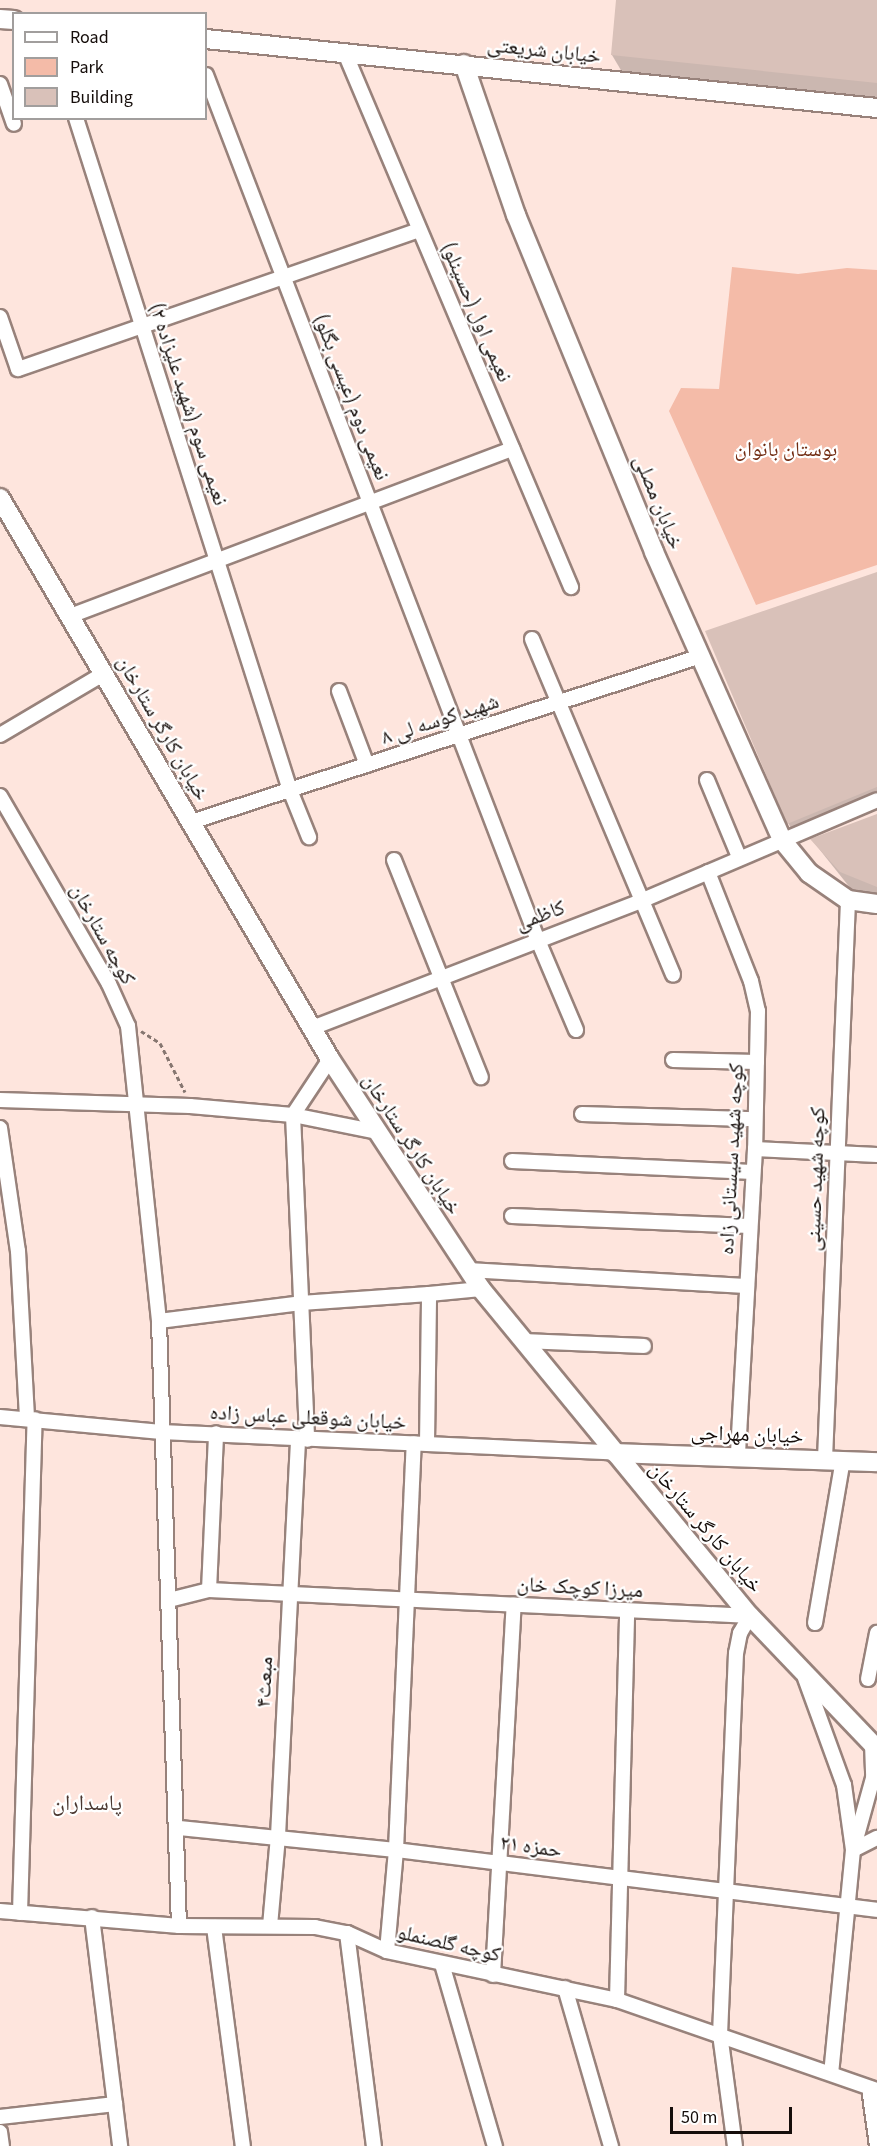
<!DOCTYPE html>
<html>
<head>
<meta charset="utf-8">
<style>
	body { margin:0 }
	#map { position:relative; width:877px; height:2146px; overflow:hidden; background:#fee5dd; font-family:"Source Sans 3","Noto Naskh Arabic",sans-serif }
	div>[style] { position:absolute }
	.green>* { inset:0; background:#f4bba8 }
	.shadow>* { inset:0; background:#0003 }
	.building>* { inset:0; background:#d9c1b9 }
	.path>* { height:3px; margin-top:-1.5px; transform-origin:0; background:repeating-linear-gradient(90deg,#867670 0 4.5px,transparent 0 7.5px) }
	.roads { filter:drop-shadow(2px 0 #98827b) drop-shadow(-2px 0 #98827b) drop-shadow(0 2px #98827b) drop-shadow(0 -2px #98827b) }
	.street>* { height:14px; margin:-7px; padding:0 7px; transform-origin:7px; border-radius:7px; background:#fff }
	.secondary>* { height:18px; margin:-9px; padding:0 9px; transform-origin:9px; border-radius:9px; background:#fff }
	span { translate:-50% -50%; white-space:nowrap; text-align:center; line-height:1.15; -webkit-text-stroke:4.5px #fff; paint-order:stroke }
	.street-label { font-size:21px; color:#150d0a }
	.park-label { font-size:21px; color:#712b11 }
	.neighbourhood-label { font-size:22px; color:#4a3730 }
	.legend { position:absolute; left:12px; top:12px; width:195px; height:108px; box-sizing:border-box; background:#fff; border:2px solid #a19e9d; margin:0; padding:8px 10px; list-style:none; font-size:18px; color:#150d0a }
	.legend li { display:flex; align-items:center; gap:12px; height:30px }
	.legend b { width:30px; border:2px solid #a19e9d }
	.scale { position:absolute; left:670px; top:2107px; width:122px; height:27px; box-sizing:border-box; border:3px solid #150d0a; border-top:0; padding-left:8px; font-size:18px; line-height:21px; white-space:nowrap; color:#150d0a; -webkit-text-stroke:4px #fff; paint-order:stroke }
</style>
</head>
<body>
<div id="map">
	<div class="green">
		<i style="clip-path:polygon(732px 267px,798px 274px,847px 268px,877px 270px,877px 565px,756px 605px,669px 411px,681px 388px,719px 389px)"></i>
	</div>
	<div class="shadow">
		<i style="clip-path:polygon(617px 0,877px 0,877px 98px,622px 72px,612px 55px)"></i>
		<i style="clip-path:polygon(877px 574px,877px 807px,798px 840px,788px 823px)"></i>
		<i style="clip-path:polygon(877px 816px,877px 899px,851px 889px,812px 840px)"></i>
	</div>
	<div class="building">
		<i style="clip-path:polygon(616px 0,877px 0,877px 83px,611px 55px)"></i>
		<i style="clip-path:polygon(877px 572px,877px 787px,787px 824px,705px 631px)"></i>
		<i style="clip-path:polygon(877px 814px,877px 887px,840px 872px,810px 839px)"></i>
	</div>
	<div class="path">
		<i style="left:141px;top:1031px;width:22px;rotate:32deg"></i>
		<i style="left:160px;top:1043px;width:55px;rotate:63deg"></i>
	</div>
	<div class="roads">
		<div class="street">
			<i style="left:345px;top:53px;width:580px;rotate:67.06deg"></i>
			<i style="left:206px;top:75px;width:924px;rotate:69.02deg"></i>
			<i style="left:537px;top:938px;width:100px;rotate:67deg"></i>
			<i style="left:0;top:84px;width:42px;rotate:70.7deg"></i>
			<i style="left:76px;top:118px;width:705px;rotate:72.34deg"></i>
			<i style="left:290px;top:790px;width:51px;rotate:68deg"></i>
			<i style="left:0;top:317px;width:55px;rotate:70.9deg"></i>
			<i style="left:18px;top:369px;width:424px;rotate:-19.1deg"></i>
			<i style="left:70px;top:616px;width:473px;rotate:-20.7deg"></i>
			<i style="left:532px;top:639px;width:364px;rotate:67.2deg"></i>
			<i style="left:339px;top:691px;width:79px;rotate:69.3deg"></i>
			<i style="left:0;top:735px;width:122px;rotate:-30.6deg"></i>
			<i style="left:707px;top:780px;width:83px;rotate:67.4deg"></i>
			<i style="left:0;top:796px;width:217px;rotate:59.9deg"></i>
			<i style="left:109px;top:984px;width:46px;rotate:65.7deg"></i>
			<i style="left:128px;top:1026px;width:297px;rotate:84deg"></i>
			<i style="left:159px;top:1321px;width:605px;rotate:88.11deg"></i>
			<i style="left:191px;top:822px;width:536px;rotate:-18.03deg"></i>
			<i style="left:394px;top:860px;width:234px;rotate:68.2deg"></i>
			<i style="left:708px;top:872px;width:117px;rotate:68.5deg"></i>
			<i style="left:751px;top:981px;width:31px;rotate:77deg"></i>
			<i style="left:758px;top:1011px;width:138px;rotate:91.2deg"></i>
			<i style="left:755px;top:1149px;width:307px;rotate:93.2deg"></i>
			<i style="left:312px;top:1028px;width:355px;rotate:-21.1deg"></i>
			<i style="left:643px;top:900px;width:254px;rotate:-23.1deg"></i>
			<i style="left:673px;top:1060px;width:84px;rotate:1.4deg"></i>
			<i style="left:0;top:1100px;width:190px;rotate:1.8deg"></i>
			<i style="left:190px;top:1106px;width:103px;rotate:5deg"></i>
			<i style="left:293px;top:1115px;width:87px;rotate:11.3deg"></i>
			<i style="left:582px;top:1114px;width:173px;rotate:1.7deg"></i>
			<i style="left:293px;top:1115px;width:325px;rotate:87.5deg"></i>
			<i style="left:293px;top:1115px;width:67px;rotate:-56.5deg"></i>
			<i style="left:0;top:1128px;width:124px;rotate:81.7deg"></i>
			<i style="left:18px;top:1251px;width:168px;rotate:86.9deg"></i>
			<i style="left:755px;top:1149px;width:122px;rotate:2.8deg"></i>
			<i style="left:512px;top:1161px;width:241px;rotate:2.6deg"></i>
			<i style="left:512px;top:1216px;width:238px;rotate:2.4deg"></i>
			<i style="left:468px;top:1270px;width:278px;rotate:3.3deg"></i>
			<i style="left:159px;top:1321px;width:143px;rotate:-7.2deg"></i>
			<i style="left:301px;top:1303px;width:128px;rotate:-4deg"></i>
			<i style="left:524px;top:1341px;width:120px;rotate:2.4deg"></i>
			<i style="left:0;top:1417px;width:162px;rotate:5.3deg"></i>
			<i style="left:161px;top:1432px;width:454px;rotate:2.6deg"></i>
			<i style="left:427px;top:1443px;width:149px;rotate:-89.2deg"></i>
			<i style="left:429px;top:1294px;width:52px;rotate:-5.5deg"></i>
			<i style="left:825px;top:1459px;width:559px;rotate:-87.64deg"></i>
			<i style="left:209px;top:1590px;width:157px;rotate:-87.4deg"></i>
			<i style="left:169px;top:1600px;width:41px;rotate:-14deg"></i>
			<i style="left:209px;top:1590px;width:542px;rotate:2.75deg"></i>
			<i style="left:750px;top:1616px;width:20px;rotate:120deg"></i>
			<i style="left:740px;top:1633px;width:20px;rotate:101deg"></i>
			<i style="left:736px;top:1653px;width:381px;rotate:92.4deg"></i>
			<i style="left:720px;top:2034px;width:113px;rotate:82.4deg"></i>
			<i style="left:815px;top:1623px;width:165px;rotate:-80.3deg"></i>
			<i style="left:805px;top:1678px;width:114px;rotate:70deg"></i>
			<i style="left:844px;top:1785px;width:66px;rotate:82.1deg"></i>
			<i style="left:853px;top:1850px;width:224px;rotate:95.6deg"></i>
			<i style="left:868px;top:1679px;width:47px;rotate:-78.9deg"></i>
			<i style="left:872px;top:1743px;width:35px;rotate:88deg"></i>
			<i style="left:873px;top:1778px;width:75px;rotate:105.5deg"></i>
			<i style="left:853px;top:1850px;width:27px;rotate:-27deg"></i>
			<i style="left:179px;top:1828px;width:218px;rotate:5.8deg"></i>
			<i style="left:396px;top:1850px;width:485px;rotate:7.1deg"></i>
			<i style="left:0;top:1911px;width:180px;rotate:4.8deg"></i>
			<i style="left:179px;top:1926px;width:136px;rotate:0.4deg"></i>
			<i style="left:315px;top:1927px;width:33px;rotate:11deg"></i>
			<i style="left:347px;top:1933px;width:44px;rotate:24.2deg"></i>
			<i style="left:387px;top:1951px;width:235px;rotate:12deg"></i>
			<i style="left:617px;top:2000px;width:275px;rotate:19.1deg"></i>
			<i style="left:20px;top:1913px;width:494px;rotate:-88.3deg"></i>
			<i style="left:92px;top:1917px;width:231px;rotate:83deg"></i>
			<i style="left:270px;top:1926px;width:90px;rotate:-84.9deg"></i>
			<i style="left:278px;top:1836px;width:398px;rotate:-87.1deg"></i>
			<i style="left:214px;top:1927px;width:221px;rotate:82.5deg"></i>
			<i style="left:347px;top:1933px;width:215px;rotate:82.8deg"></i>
			<i style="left:387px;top:1951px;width:101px;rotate:-84.9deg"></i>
			<i style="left:396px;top:1850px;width:407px;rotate:-87.5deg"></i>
			<i style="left:442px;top:1964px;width:190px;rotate:73.8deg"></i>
			<i style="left:493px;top:1975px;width:371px;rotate:-86.8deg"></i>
			<i style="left:565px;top:1988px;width:165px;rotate:73.8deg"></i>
			<i style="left:617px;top:2000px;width:389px;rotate:-88.5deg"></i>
			<i style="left:869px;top:2088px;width:59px;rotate:82.1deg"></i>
			<i style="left:0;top:2117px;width:116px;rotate:-6.4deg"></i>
			<i style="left:0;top:2132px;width:14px;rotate:82deg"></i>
		</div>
		<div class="secondary">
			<i style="left:0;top:19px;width:14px;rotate:4deg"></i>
			<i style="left:206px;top:39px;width:675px;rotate:5.87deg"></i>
			<i style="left:464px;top:64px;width:160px;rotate:71deg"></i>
			<i style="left:516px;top:215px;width:364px;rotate:67.7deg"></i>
			<i style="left:654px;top:552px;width:315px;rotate:66deg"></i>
			<i style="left:782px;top:840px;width:43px;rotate:50.7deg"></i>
			<i style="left:809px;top:873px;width:47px;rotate:34.7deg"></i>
			<i style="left:848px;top:900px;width:29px;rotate:8deg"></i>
			<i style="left:0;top:498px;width:651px;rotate:59.53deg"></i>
			<i style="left:330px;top:1059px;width:275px;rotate:56.7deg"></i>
			<i style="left:481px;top:1289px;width:423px;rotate:50.6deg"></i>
			<i style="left:750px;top:1616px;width:184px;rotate:46.3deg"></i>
			<i style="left:615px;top:1453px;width:262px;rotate:2deg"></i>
		</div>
	</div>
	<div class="street-label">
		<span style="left:544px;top:50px;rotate:6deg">خیابان شریعتی</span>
		<span style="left:477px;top:312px;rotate:67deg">نعیمی اول (حسینلو)</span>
		<span style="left:352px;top:397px;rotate:69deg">نعیمی دوم (عیسی بگلو)</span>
		<span style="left:189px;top:404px;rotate:72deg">نعیمی سوم (شهید علیزاده ۲)</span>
		<span style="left:659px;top:502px;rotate:68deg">خیابان مصلی</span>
		<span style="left:440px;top:719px;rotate:-18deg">شهید کوسه لی ۸</span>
		<span style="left:163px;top:728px;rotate:60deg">خیابان کارگر ستارخان</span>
		<span style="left:540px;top:915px;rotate:-20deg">کاظمی</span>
		<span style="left:103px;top:934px;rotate:61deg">کوچه ستارخان</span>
		<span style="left:412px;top:1144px;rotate:57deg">خیابان کارگر ستارخان</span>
		<span style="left:731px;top:1159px;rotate:-87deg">کوچه شهید سیستانی زاده</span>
		<span style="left:815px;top:1179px;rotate:-88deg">کوچه شهید حسینی</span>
		<span style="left:308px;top:1417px;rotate:3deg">خیابان شوقعلی عباس زاده</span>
		<span style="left:747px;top:1434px;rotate:2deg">خیابان مهراجی</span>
		<span style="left:706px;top:1527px;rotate:50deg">خیابان کارگر ستارخان</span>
		<span style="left:580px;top:1587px;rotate:3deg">میرزا کوچک خان</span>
		<span style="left:264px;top:1682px;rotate:-87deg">مبعث۴</span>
		<span style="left:531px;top:1846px;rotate:8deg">حمزه ۲۱</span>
		<span style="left:449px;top:1943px;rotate:13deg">کوچه گلصنملو</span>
	</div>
	<div class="park-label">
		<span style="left:786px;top:449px">بوستان بانوان</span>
	</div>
	<div class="neighbourhood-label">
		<span style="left:87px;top:1804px">پاسداران</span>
	</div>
	<ul class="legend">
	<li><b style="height:8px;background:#fff"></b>Road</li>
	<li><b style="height:16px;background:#f4bba8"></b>Park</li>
	<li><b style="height:16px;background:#d9c1b9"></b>Building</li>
	</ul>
	<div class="scale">50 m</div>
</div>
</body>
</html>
